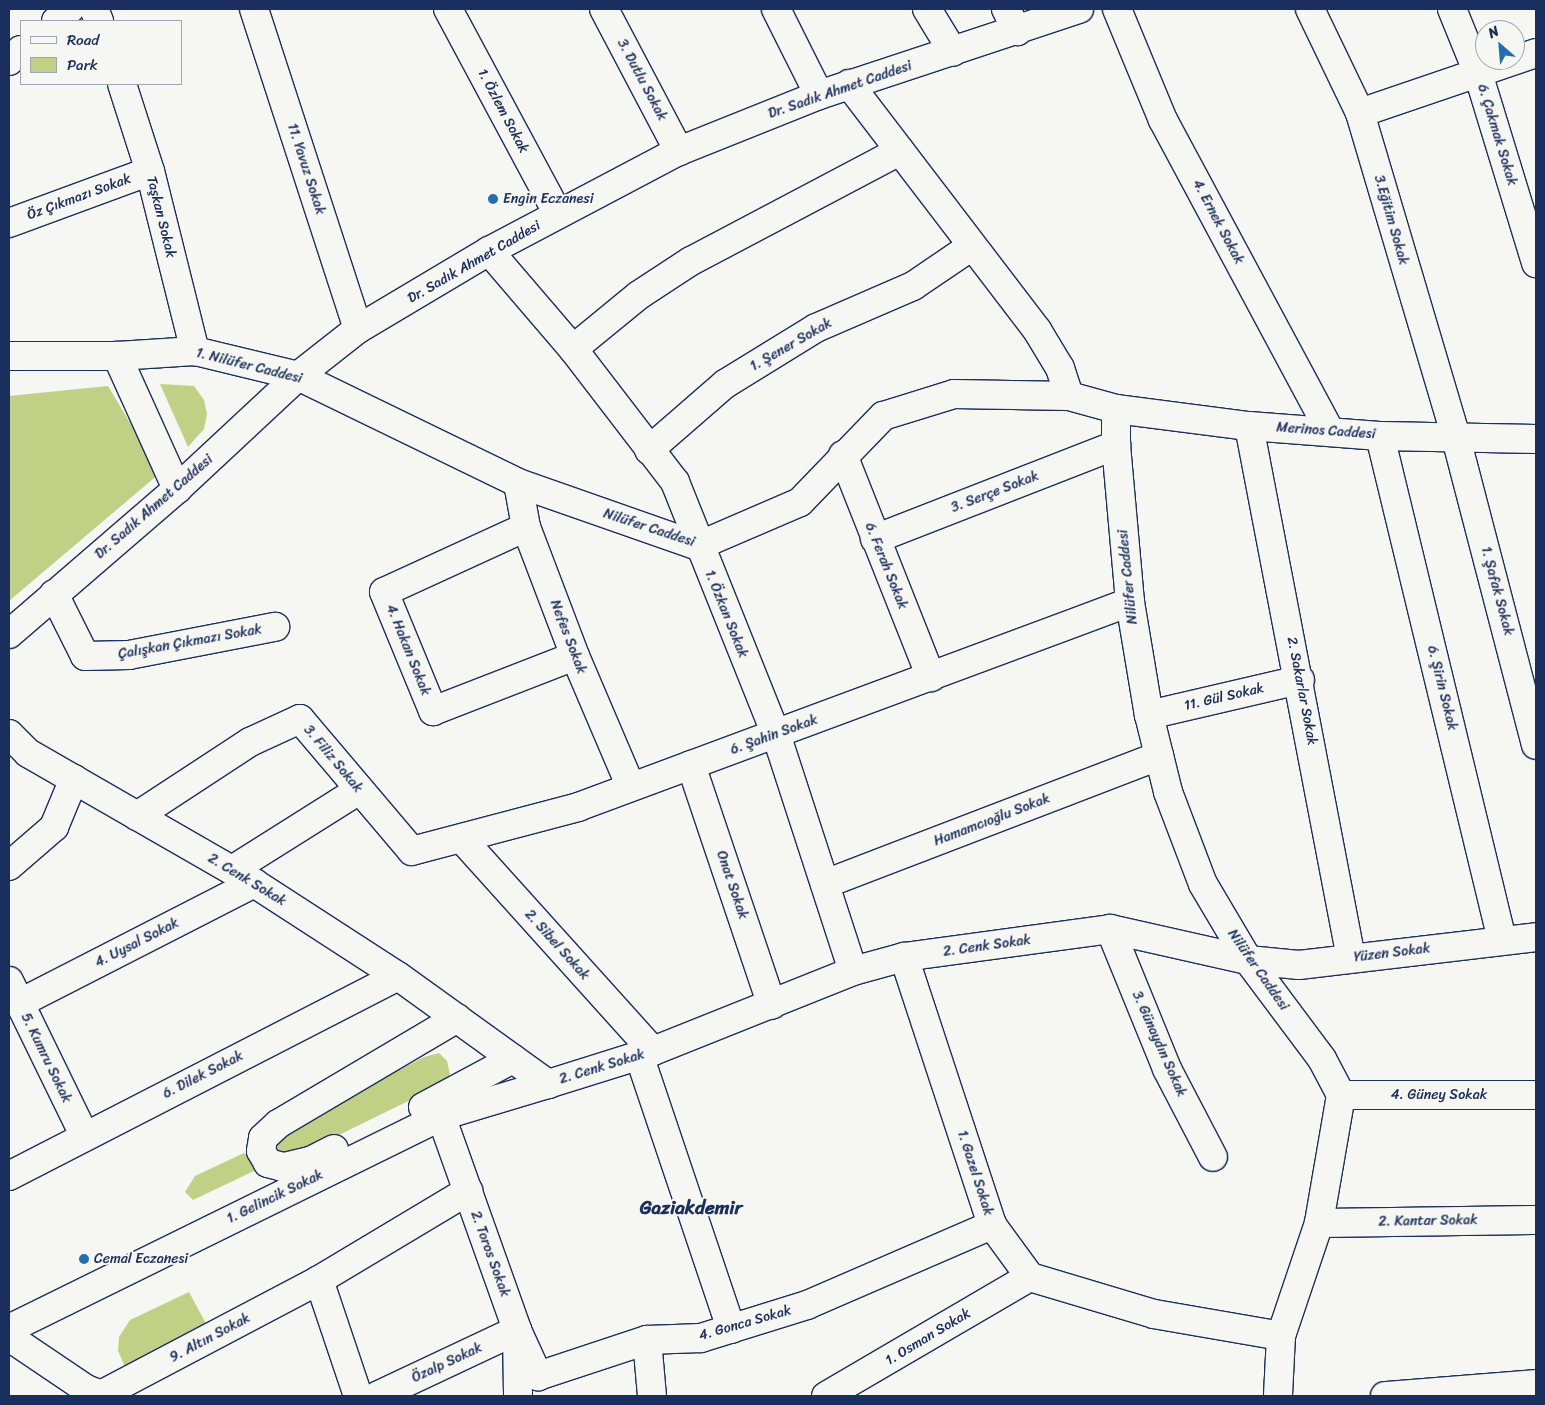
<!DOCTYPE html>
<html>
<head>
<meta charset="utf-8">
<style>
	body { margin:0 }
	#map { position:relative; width:1545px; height:1405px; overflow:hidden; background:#f6f6f2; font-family:Sriracha,sans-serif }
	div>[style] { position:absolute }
	.green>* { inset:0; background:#c0d186 }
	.roads { filter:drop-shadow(1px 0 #1b2f5e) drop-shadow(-1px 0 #1b2f5e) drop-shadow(0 1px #1b2f5e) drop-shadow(0 -1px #1b2f5e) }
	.minor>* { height:28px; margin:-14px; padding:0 14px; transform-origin:14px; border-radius:14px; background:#f6f6f2 }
	.secondary>* { height:28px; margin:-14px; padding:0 14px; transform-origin:14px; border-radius:14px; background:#f6f6f2 }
	.dots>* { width:14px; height:14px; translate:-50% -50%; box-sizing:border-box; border:2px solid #f6f6f2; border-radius:50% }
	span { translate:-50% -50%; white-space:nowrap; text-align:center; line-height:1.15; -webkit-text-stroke:4px #f6f6f2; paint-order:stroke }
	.street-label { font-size:14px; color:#1b2f5e }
	.poi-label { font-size:14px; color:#1b2f5e }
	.left { translate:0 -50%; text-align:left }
	.district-label { font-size:19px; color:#1b2f5e; font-weight:700 }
	.frame { position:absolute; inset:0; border:10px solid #1b2f5e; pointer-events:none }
	.legend { position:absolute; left:20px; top:20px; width:162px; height:65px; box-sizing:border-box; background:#f6f6f2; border:1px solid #9ea6b7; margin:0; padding:6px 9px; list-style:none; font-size:15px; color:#1b2f5e }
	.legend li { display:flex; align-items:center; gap:10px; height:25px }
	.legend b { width:25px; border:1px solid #9ea6b7 }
	.north { position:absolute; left:1475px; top:20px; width:50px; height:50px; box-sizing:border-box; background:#f6f6f2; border:1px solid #9ea6b7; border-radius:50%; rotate:333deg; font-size:14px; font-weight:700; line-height:20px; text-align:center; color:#1b2f5e }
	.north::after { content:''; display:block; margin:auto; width:18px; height:22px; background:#1f6fb2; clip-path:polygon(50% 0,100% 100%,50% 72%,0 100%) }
</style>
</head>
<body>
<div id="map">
	<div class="green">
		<i style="clip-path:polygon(160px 384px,194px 386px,204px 400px,207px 414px,204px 429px,188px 447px)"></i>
		<i style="clip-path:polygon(108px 386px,160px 473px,9px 601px,9px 396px)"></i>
		<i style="clip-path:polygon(439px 1053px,447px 1061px,450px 1074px,443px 1084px,298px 1155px,274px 1157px,277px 1134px,424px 1057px)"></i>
		<i style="clip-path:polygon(244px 1153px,254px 1160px,256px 1170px,193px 1200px,185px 1192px,195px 1176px)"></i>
		<i style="clip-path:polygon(189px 1292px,211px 1333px,126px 1369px,118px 1351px,119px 1337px,130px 1320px)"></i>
	</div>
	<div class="roads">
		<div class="minor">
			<i style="left:94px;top:9px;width:13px;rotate:67deg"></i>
			<i style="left:254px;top:9px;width:336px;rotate:72deg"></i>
			<i style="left:448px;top:9px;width:233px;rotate:61.8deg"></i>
			<i style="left:604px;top:9px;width:161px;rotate:62.2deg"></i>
			<i style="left:776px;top:9px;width:96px;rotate:63.4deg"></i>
			<i style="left:927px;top:9px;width:50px;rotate:58.8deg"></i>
			<i style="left:1117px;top:9px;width:120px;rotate:67.5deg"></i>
			<i style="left:1163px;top:120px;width:353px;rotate:61.8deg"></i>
			<i style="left:1310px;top:9px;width:115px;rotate:64.3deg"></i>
			<i style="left:1360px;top:113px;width:339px;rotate:73.5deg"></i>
			<i style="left:1456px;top:438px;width:317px;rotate:75.4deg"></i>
			<i style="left:1452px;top:9px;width:69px;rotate:67.9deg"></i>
			<i style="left:1478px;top:73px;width:199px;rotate:73deg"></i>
			<i style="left:56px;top:21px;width:18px;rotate:-41deg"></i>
			<i style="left:9px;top:61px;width:16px;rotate:-43deg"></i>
			<i style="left:122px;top:84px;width:91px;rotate:72.2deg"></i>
			<i style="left:150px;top:171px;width:186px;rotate:76deg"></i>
			<i style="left:849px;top:84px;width:310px;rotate:52.6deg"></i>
			<i style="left:1037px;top:330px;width:44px;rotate:58.8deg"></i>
			<i style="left:1060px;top:368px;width:29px;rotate:72deg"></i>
			<i style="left:1360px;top:113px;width:186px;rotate:-18.8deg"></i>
			<i style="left:9px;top:223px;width:150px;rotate:-20.2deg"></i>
			<i style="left:489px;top:251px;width:129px;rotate:49.4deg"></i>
			<i style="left:573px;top:349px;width:168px;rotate:52.5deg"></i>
			<i style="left:675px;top:482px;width:271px;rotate:68.2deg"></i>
			<i style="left:776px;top:734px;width:249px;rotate:72deg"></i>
			<i style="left:573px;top:349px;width:85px;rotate:-39.3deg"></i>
			<i style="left:639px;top:295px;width:62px;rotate:-33.2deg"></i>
			<i style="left:691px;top:261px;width:236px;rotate:-27.8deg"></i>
			<i style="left:1249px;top:426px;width:542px;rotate:79.15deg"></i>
			<i style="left:1380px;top:436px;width:519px;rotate:76.39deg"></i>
			<i style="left:649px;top:450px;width:101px;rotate:-41deg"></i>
			<i style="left:725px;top:384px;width:107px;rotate:-31.6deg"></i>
			<i style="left:816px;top:328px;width:106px;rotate:-23.4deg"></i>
			<i style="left:913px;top:286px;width:71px;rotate:-34.1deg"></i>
			<i style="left:843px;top:455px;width:239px;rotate:68.4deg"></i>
			<i style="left:518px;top:483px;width:45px;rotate:79.7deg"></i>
			<i style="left:526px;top:527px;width:138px;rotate:69.2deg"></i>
			<i style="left:575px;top:656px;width:142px;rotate:66.9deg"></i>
			<i style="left:526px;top:527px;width:156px;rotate:155.4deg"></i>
			<i style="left:384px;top:592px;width:129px;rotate:67.6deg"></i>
			<i style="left:433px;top:711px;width:152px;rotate:-21.2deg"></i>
			<i style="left:875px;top:539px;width:259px;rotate:-21.3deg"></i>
			<i style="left:54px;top:594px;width:69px;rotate:63.4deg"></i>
			<i style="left:85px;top:656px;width:44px;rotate:-1.3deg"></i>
			<i style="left:129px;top:655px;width:149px;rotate:-10.9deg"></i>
			<i style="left:1149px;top:715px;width:155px;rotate:-13.1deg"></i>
			<i style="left:9px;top:734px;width:27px;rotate:45deg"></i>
			<i style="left:28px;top:753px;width:261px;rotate:29.9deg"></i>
			<i style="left:254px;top:883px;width:171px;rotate:32.9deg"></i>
			<i style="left:398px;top:976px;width:185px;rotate:35.8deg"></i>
			<i style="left:548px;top:1084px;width:110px;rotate:-17.4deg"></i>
			<i style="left:653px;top:1051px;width:215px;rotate:-21.8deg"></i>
			<i style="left:853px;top:971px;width:53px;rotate:-15.4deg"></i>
			<i style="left:904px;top:957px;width:208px;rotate:-7.7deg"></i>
			<i style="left:1110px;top:929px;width:141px;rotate:12.7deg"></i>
			<i style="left:1248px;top:960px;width:51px;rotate:5.6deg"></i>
			<i style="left:1299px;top:965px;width:239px;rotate:-6.7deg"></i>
			<i style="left:691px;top:765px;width:253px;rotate:71.4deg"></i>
			<i style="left:137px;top:816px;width:135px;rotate:-33.2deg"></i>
			<i style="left:250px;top:742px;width:55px;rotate:-24.7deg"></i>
			<i style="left:300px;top:719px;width:173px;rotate:49.7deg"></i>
			<i style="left:412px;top:851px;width:172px;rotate:-14.8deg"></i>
			<i style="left:578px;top:807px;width:589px;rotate:-20.37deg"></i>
			<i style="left:462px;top:839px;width:285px;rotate:48deg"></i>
			<i style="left:9px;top:866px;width:60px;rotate:-40.9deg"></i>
			<i style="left:54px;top:827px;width:52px;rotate:-67.4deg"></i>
			<i style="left:232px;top:870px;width:150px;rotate:-32.2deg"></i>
			<i style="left:825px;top:884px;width:358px;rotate:-21deg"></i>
			<i style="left:1110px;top:929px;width:151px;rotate:67.8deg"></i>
			<i style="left:1167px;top:1069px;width:99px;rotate:62.4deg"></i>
			<i style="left:904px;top:957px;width:282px;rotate:71.8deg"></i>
			<i style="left:992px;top:1225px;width:64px;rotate:53.8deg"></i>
			<i style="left:1030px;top:1277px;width:129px;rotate:16.6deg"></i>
			<i style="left:1154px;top:1314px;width:129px;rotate:9.8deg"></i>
			<i style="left:9px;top:981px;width:171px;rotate:64deg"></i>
			<i style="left:20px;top:1003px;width:263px;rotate:-27.1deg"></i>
			<i style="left:639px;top:1055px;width:289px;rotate:71.4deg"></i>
			<i style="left:1341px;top:1095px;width:195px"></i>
			<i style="left:423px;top:1107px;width:102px;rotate:-28.1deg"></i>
			<i style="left:441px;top:1116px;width:227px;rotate:70.4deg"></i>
			<i style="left:517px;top:1330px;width:66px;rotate:89.1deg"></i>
			<i style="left:334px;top:1149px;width:27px;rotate:153deg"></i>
			<i style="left:310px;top:1161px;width:28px;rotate:167deg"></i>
			<i style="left:283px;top:1167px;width:16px;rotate:-165deg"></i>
			<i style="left:268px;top:1163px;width:14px;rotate:-120deg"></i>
			<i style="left:261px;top:1151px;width:13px;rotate:-81deg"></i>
			<i style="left:263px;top:1138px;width:21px;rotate:-43deg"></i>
			<i style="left:278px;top:1124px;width:208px;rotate:-30.6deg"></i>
			<i style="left:9px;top:1176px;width:437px;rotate:-27.2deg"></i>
			<i style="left:1319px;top:1223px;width:217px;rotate:-0.8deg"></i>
			<i style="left:319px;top:1280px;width:122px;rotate:71.4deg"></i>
			<i style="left:9px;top:1329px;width:482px;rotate:-26.2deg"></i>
			<i style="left:441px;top:1116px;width:112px;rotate:-16.7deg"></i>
			<i style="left:9px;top:1337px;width:93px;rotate:34deg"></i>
			<i style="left:86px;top:1389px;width:19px;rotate:21deg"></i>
			<i style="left:647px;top:1340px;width:56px;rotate:84.9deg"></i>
			<i style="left:101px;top:1395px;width:246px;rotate:-27.8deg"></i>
			<i style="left:319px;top:1280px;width:174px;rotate:-30.9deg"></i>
			<i style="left:377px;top:1396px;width:155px;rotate:-25.2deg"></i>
			<i style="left:517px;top:1330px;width:51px;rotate:65.5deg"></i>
			<i style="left:538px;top:1376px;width:115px;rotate:-18.3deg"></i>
			<i style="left:647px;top:1340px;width:54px;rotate:-2.1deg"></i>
			<i style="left:701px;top:1338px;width:111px;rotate:-17.3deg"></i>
			<i style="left:807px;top:1305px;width:202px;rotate:-23.4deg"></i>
			<i style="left:826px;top:1396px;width:236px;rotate:-30.3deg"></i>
			<i style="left:1385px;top:1396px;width:151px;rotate:-4.5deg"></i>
		</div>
		<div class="secondary">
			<i style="left:1006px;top:9px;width:25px;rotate:63deg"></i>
			<i style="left:9px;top:356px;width:108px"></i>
			<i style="left:117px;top:356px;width:78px;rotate:-3.7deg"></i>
			<i style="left:195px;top:351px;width:106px;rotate:13.6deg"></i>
			<i style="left:298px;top:376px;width:245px;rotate:25.9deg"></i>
			<i style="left:518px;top:483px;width:191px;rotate:19.3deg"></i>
			<i style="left:698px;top:546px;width:111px;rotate:-23.3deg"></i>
			<i style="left:800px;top:502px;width:120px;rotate:-46deg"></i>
			<i style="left:883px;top:416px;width:74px;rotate:-17.2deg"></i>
			<i style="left:954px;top:394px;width:115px;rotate:1deg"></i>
			<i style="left:1069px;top:396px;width:49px;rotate:15.5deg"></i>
			<i style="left:1116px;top:409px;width:36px;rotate:90deg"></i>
			<i style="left:1116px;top:445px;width:158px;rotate:84.9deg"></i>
			<i style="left:1130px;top:602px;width:115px;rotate:80.5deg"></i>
			<i style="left:1149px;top:715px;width:79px;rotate:76.1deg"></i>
			<i style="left:1168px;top:792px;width:98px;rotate:69.2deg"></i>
			<i style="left:1203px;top:884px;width:88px;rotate:59.4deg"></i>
			<i style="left:1248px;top:960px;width:124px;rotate:53.2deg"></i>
			<i style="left:1322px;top:1059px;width:41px;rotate:62.2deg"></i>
			<i style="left:1341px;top:1095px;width:130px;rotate:99.8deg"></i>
			<i style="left:1319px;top:1223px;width:119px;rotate:108.6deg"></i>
			<i style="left:1281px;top:1336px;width:60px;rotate:92.9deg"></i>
			<i style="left:117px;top:356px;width:146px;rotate:65.7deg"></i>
			<i style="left:1116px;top:409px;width:134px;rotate:7.3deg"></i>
			<i style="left:1249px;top:426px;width:131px;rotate:4.4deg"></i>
			<i style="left:1380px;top:436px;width:156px;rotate:1.1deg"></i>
			<i style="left:9px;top:634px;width:222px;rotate:-40.8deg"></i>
			<i style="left:177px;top:489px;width:166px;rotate:-43deg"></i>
			<i style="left:298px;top:376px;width:76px;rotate:-38.1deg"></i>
			<i style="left:358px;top:329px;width:152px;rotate:-30.8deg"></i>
			<i style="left:489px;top:251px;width:215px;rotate:-27.8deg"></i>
			<i style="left:679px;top:151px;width:151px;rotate:-21.8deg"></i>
			<i style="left:819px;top:95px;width:274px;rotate:-18.3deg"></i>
		</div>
	</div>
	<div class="dots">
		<i style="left:493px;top:199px;background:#1f6fb2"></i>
		<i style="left:84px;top:1259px;background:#1f6fb2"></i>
	</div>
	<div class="street-label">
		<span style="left:642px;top:80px;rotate:62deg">3. Dutlu Sokak</span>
		<span style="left:840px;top:90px;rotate:-19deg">Dr. Sadık Ahmet Caddesi</span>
		<span style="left:503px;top:111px;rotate:62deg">1. Özlem Sokak</span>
		<span style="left:1497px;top:135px;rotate:73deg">6. Çakmak Sokak</span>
		<span style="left:306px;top:169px;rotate:72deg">11. Yavuz Sokak</span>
		<span style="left:79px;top:197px;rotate:-20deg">Öz Çıkmazı Sokak</span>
		<span style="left:161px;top:217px;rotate:76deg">Taşkan Sokak</span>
		<span style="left:1391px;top:220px;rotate:74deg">3.Eğitim Sokak</span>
		<span style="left:1218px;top:222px;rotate:62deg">4. Ernek Sokak</span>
		<span style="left:474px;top:262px;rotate:-30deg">Dr. Sadık Ahmet Caddesi</span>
		<span style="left:791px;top:345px;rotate:-30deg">1. Şener Sokak</span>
		<span style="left:249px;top:366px;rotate:14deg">1. Nilüfer Caddesi</span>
		<span style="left:1326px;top:431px;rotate:4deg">Merinos Caddesi</span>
		<span style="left:995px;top:492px;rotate:-21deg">3. Serçe Sokak</span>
		<span style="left:154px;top:507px;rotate:-41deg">Dr. Sadık Ahmet Caddesi</span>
		<span style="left:649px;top:528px;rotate:18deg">Nilüfer Caddesi</span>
		<span style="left:886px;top:566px;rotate:68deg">6. Ferah Sokak</span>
		<span style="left:1128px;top:577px;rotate:-96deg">Nilüfer Caddesi</span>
		<span style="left:1497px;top:591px;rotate:75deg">1. Şafak Sokak</span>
		<span style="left:726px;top:614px;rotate:68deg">1. Özkan Sokak</span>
		<span style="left:568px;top:637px;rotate:69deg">Nefes Sokak</span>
		<span style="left:190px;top:642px;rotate:-10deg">Çalışkan Çıkmazı Sokak</span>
		<span style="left:408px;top:650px;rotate:68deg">4. Hakan Sokak</span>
		<span style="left:1442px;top:688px;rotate:76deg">6. Şirin Sokak</span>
		<span style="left:1302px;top:691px;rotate:79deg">2. Sakarlar Sokak</span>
		<span style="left:1224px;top:697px;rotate:-13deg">11. Gül Sokak</span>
		<span style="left:774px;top:735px;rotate:-20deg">6. Şahin Sokak</span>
		<span style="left:333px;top:759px;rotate:50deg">3. Filiz Sokak</span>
		<span style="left:992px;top:820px;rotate:-21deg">Hamamcıoğlu Sokak</span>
		<span style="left:247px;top:880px;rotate:31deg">2. Cenk Sokak</span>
		<span style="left:732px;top:885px;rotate:71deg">Onat Sokak</span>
		<span style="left:137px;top:943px;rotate:-27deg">4. Uysal Sokak</span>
		<span style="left:557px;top:945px;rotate:48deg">2. Sibel Sokak</span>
		<span style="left:987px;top:946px;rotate:-8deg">2. Cenk Sokak</span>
		<span style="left:1392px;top:953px;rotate:-7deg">Yüzen Sokak</span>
		<span style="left:1258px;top:970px;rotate:55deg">Nilüfer Caddesi</span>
		<span style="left:1159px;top:1044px;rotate:66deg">3. Günaydın Sokak</span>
		<span style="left:46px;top:1058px;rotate:64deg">5. Kumru Sokak</span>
		<span style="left:602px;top:1067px;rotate:-17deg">2. Cenk Sokak</span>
		<span style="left:203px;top:1075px;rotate:-27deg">6. Dilek Sokak</span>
		<span style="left:1439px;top:1095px">4. Güney Sokak</span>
		<span style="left:975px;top:1173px;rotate:72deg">1. Gazel Sokak</span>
		<span style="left:275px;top:1197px;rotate:-26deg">1. Gelincik Sokak</span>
		<span style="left:1428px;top:1221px;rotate:-1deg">2. Kantar Sokak</span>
		<span style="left:490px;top:1254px;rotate:70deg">2. Toros Sokak</span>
		<span style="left:745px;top:1323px;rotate:-16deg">4. Gonca Sokak</span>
		<span style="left:928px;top:1337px;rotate:-31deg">1. Osman Sokak</span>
		<span style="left:210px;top:1338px;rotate:-28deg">9. Altın Sokak</span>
		<span style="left:447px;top:1363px;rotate:-25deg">Özalp Sokak</span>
	</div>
	<div class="poi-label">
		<span class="left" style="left:503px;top:199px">Engin Eczanesi</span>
		<span class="left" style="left:94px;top:1259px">Cemal Eczanesi</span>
	</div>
	<div class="district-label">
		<span style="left:691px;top:1208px">Gaziakdemir</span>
	</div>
	<div class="frame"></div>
	<ul class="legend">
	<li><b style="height:6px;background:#f6f6f2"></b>Road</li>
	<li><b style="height:14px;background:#c0d186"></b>Park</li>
	</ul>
	<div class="north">N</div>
</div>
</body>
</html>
